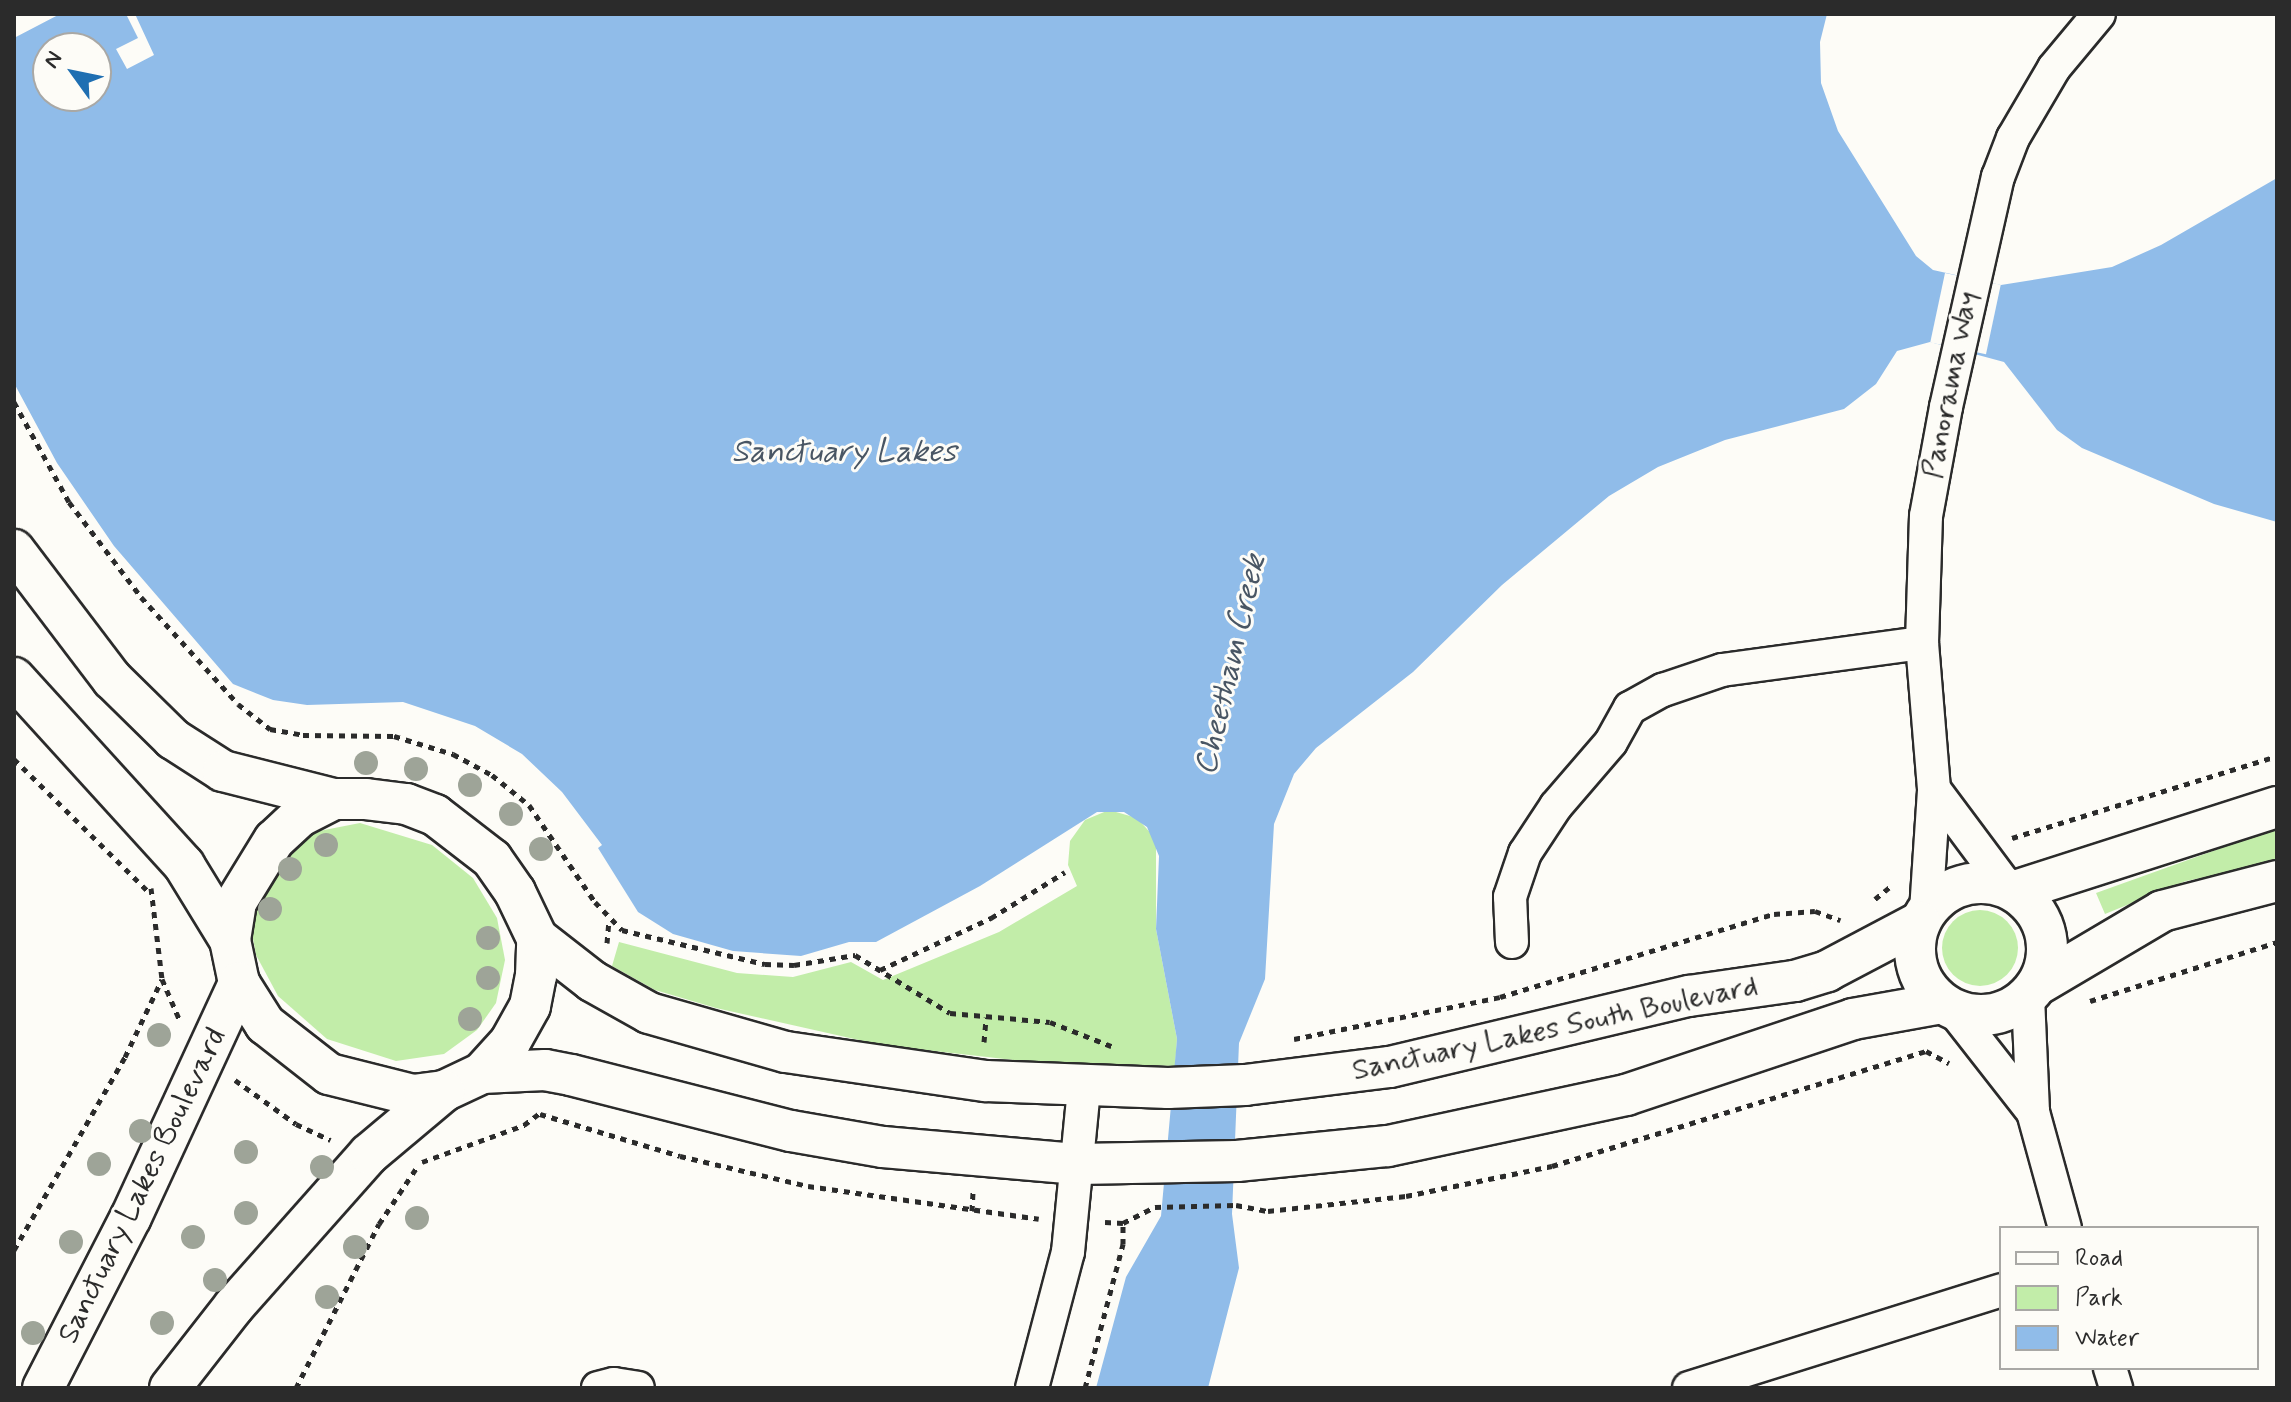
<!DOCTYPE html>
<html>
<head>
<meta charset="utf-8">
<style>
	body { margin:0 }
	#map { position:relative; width:2291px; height:1402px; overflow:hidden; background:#fdfcf7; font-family:Mynerve,sans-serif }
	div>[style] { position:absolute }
	.green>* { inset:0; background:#c2eda9 }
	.round { border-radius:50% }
	.water>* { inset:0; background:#90bce9 }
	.pier>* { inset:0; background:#fdfcf7; transform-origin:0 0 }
	.path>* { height:5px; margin-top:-2.5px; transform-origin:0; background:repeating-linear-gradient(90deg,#2b2b2b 0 6px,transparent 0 12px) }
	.roads { filter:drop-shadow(2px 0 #2b2b2b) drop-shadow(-2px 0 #2b2b2b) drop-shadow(0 2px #2b2b2b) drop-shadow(0 -2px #2b2b2b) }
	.minor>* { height:32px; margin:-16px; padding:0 16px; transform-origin:16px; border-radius:16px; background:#fdfcf7 }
	.tertiary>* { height:40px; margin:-20px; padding:0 20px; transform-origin:20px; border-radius:20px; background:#fdfcf7 }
	.tertiary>.ring { margin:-20px; padding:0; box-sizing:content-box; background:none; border:40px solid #fdfcf7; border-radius:50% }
	.trees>* { width:24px; height:24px; margin:-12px; border-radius:50%; background:#9ea498 }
	span { translate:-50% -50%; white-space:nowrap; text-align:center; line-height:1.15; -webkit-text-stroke:6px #fdfcf7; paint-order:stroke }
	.street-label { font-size:30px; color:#2b2b2b }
	.water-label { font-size:32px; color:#495664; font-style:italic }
	.frame { position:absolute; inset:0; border:16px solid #2b2b2b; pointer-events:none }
	.legend { position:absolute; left:1999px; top:1226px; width:260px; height:144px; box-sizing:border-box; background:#fdfcf7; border:2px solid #a9a8a5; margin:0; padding:10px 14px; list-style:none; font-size:24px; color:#2b2b2b }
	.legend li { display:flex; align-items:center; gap:16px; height:40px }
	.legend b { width:40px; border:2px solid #a9a8a5 }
	.north { position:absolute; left:32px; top:32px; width:80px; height:80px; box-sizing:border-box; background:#fdfcf7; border:2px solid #a9a8a5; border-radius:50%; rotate:303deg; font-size:22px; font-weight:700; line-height:32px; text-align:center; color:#2b2b2b }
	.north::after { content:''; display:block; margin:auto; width:28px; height:36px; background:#1f6fb2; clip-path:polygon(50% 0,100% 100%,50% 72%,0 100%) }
</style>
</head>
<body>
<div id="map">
	<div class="green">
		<i style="clip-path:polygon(1109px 810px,1137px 818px,1156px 839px,1156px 929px,1177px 1039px,1175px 1066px,1031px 1062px,881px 1045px,716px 1008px,655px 990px,612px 966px,619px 942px,737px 973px,793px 977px,851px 962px,883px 980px,999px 932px,1077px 886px,1068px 865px,1070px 841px,1085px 820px)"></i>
		<i style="clip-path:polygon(360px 823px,432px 845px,473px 878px,497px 918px,505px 960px,496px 1003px,477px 1030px,444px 1054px,396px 1061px,327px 1039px,278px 996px,256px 955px,252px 933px,258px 889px,298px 840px,314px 832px)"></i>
		<i style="clip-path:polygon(2277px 828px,2277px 863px,2186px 881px,2105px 914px,2096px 893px)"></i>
		<i class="round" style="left:1942px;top:910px;width:76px;height:76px"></i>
	</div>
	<div class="water">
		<i style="clip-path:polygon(evenodd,60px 14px,1827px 14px,1820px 42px,1821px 83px,1838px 131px,1916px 256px,1933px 270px,2001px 285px,2112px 267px,2161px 245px,2277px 178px,2277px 522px,2214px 504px,2082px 448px,2057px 430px,2004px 362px,1930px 342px,1897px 351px,1876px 384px,1844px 409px,1725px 440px,1658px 467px,1609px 496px,1502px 585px,1413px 672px,1316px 748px,1294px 774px,1274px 824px,1265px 979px,1239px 1043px,1232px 1214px,1239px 1268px,1208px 1388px,1096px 1388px,1126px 1277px,1161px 1216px,1177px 1039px,1156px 929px,1159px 856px,1147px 827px,1124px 812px,1097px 812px,980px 886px,876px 942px,849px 942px,801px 956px,733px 951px,673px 934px,638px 912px,598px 848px,602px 845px,562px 792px,522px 754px,475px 726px,403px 702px,307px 705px,273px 700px,233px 684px,114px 546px,57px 463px,14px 383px,14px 38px,60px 14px,48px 48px,96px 48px,96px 96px,48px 96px,48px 48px)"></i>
	</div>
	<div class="pier">
		<i style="clip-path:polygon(126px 14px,135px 14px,154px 55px,127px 69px,116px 49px,138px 38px)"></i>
		<i style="left:1945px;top:273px;width:57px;height:71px;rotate:12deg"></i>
	</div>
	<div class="path">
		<i style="left:14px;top:402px;width:114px;rotate:61.2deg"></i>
		<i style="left:69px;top:502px;width:119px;rotate:52.8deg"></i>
		<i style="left:141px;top:597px;width:144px;rotate:47.8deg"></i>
		<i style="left:238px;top:704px;width:41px;rotate:38deg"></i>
		<i style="left:270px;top:729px;width:34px;rotate:10deg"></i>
		<i style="left:303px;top:735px;width:91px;rotate:0.6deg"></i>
		<i style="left:394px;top:736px;width:62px;rotate:17deg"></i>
		<i style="left:453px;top:754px;width:44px;rotate:28.3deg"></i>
		<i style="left:492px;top:775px;width:48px;rotate:39deg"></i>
		<i style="left:529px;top:805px;width:117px;rotate:55.8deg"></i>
		<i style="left:595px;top:902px;width:39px;rotate:46deg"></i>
		<i style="left:622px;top:930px;width:147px;rotate:13.4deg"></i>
		<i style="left:765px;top:964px;width:29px;rotate:2deg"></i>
		<i style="left:794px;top:965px;width:62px;rotate:-9.3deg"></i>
		<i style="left:855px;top:955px;width:111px;rotate:31.4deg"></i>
		<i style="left:950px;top:1013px;width:100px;rotate:5.1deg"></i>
		<i style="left:1050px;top:1022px;width:66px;rotate:21.5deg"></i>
		<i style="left:14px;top:759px;width:190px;rotate:44.6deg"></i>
		<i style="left:2012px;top:838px;width:277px;rotate:-17.2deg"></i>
		<i style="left:151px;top:888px;width:92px;rotate:83.1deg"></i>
		<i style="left:162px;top:979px;width:46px;rotate:66.8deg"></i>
		<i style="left:1875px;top:899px;width:22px;rotate:-39deg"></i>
		<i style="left:607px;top:943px;width:22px;rotate:-85deg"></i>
		<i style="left:880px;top:970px;width:123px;rotate:-25.1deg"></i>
		<i style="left:991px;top:918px;width:87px;rotate:-31.9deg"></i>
		<i style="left:2090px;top:1001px;width:196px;rotate:-17.5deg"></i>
		<i style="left:1294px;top:1039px;width:210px;rotate:-11.5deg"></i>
		<i style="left:1500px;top:997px;width:286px;rotate:-16.9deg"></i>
		<i style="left:1774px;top:914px;width:41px;rotate:-4.2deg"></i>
		<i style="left:1815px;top:911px;width:27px;rotate:20deg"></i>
		<i style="left:984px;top:1042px;width:25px;rotate:-85deg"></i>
		<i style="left:235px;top:1080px;width:75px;rotate:35.8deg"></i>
		<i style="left:296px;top:1124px;width:38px;rotate:25deg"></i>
		<i style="left:540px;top:1114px;width:146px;rotate:16.7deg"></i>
		<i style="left:680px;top:1156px;width:131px;rotate:13.2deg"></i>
		<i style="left:808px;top:1186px;width:233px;rotate:8.1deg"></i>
		<i style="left:422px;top:1162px;width:109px;rotate:-19.9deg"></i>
		<i style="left:524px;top:1125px;width:21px;rotate:-37deg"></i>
		<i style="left:972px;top:1211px;width:19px;rotate:-87deg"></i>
		<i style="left:1105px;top:1222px;width:18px;rotate:3deg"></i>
		<i style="left:1123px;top:1223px;width:36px;rotate:-27deg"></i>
		<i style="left:1155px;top:1207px;width:81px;rotate:-1.4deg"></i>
		<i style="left:1236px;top:1205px;width:33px;rotate:11deg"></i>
		<i style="left:1268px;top:1211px;width:139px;rotate:-6.2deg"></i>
		<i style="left:1406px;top:1196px;width:149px;rotate:-11.6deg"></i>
		<i style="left:1552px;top:1166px;width:391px;rotate:-17.1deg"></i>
		<i style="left:1926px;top:1051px;width:26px;rotate:28deg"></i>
		<i style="left:14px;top:1250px;width:223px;rotate:-60.1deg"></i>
		<i style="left:125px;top:1057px;width:86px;rotate:-64.6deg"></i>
		<i style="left:296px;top:1388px;width:184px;rotate:-63.2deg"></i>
		<i style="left:379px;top:1224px;width:69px;rotate:-56.3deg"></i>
		<i style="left:1085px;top:1388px;width:149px;rotate:-75.2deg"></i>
		<i style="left:1123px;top:1244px;width:21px;rotate:-90deg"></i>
	</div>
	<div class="roads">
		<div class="minor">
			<i style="left:1934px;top:789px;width:122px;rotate:53.3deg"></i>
			<i style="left:1926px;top:911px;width:122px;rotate:-86.2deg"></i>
			<i style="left:1934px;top:789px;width:146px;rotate:-94.7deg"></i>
			<i style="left:1922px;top:643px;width:127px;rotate:-88.2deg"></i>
			<i style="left:1926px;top:516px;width:111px;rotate:-79.6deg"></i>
			<i style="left:1946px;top:407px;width:236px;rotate:-77.3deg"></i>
			<i style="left:1998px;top:177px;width:42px;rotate:-69deg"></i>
			<i style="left:2013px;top:138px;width:81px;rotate:-59.6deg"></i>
			<i style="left:2054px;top:68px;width:70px;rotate:-50.2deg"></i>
			<i style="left:1512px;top:942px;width:45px;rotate:-92.5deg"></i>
			<i style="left:1510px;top:897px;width:46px;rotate:-71.2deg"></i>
			<i style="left:1525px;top:853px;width:56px;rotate:-56.6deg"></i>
			<i style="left:1556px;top:806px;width:84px;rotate:-49.3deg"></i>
			<i style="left:1611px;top:742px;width:39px;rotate:-61deg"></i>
			<i style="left:1630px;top:708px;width:38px;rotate:-29deg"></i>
			<i style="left:1663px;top:690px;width:62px;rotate:-18.7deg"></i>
			<i style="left:1722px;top:670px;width:202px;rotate:-7.7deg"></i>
			<i style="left:2028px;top:997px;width:115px;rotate:87.5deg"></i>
			<i style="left:2033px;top:1112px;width:120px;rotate:74.6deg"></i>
			<i style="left:1953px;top:1010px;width:130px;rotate:51.9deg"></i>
			<i style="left:2110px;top:1368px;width:21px;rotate:73deg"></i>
			<i style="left:598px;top:1388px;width:16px;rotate:-14deg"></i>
			<i style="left:614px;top:1384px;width:24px;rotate:9deg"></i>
			<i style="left:1032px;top:1388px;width:141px;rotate:-75.2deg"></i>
			<i style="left:1068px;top:1252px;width:165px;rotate:-84.4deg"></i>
			<i style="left:1689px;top:1388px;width:327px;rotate:-17.4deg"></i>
		</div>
		<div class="tertiary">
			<i style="left:14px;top:550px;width:162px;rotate:52.8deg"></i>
			<i style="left:112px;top:679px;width:86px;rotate:44.5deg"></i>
			<i style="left:173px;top:739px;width:59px;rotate:32.6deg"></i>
			<i style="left:223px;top:771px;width:114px;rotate:14.2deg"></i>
			<i style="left:14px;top:678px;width:253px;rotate:47.7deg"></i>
			<i style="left:184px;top:865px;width:88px;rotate:58.5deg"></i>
			<i style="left:230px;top:940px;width:44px;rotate:78.2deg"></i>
			<i style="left:239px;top:983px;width:49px;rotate:57.6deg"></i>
			<i style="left:265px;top:1024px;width:81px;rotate:38deg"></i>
			<i style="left:329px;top:1074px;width:87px;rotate:14deg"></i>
			<i style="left:413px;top:1095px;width:31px;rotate:-7deg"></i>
			<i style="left:444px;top:1091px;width:42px;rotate:-25.3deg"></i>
			<i style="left:482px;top:1073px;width:42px;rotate:-47.9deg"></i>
			<i style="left:510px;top:1042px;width:41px;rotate:-60.9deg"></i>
			<i style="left:530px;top:1006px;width:31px;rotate:-79deg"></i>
			<i style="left:536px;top:976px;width:38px;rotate:-88deg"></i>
			<i style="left:537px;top:938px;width:51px;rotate:-115.6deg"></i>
			<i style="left:515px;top:892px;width:40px;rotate:-124.9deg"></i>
			<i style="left:492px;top:859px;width:72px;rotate:-142.3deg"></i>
			<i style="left:435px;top:815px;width:31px;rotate:-159deg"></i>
			<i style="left:406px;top:804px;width:40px;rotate:-172.9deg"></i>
			<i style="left:366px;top:799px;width:32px;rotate:180deg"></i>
			<i style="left:334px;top:799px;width:39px;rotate:153deg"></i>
			<i style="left:299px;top:817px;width:34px;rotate:137deg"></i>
			<i style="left:274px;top:840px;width:73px;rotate:121.5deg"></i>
			<i style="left:236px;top:902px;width:38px;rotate:99deg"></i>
			<i class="ring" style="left:1915px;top:883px;width:92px;height:92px"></i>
			<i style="left:2015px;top:891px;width:275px;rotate:-17.8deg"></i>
			<i style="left:537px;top:938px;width:70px;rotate:38deg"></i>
			<i style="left:592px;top:981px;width:65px;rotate:29.3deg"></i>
			<i style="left:649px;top:1013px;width:142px;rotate:15.9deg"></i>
			<i style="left:786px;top:1052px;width:202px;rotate:8.3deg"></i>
			<i style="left:986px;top:1081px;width:182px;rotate:2.2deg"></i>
			<i style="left:1168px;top:1088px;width:77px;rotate:-2.2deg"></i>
			<i style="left:1245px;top:1085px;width:146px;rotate:-7.1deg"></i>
			<i style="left:1390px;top:1067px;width:307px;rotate:-13.4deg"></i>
			<i style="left:1689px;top:996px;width:107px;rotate:-8.1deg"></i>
			<i style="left:1795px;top:981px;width:34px;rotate:-17deg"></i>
			<i style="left:1827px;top:971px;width:105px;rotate:-27.8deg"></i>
			<i style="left:2037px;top:985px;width:145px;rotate:-30.6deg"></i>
			<i style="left:2162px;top:911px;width:119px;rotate:-14.6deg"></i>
			<i style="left:482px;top:1073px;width:63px;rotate:-2.7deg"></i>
			<i style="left:545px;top:1070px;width:26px;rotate:11deg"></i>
			<i style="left:571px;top:1075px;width:227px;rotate:14.3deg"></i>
			<i style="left:791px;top:1131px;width:93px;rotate:9.9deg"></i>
			<i style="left:883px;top:1147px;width:196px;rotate:5deg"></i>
			<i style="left:1078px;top:1164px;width:159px;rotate:-1.1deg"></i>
			<i style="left:1237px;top:1161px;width:152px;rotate:-5.7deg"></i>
			<i style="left:1388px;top:1146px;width:243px;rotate:-12.1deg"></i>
			<i style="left:1626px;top:1095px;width:239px;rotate:-18.5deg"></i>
			<i style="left:1853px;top:1019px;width:90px;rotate:-10.2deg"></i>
			<i style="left:43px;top:1388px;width:192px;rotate:-62.8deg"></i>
			<i style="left:131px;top:1217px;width:258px;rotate:-65.2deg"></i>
			<i style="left:170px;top:1388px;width:104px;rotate:-52deg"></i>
			<i style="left:234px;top:1306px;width:203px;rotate:-48.4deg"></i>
			<i style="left:369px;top:1154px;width:98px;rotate:-40deg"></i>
		</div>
	</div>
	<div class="trees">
		<i style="left:366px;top:763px"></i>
		<i style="left:416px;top:769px"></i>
		<i style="left:470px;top:785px"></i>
		<i style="left:511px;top:814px"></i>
		<i style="left:326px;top:845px"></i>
		<i style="left:541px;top:849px"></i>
		<i style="left:290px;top:869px"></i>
		<i style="left:270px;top:909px"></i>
		<i style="left:488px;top:938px"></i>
		<i style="left:488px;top:978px"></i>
		<i style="left:470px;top:1019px"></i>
		<i style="left:159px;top:1035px"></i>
		<i style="left:141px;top:1131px"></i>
		<i style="left:246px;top:1152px"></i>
		<i style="left:99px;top:1164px"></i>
		<i style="left:322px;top:1167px"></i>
		<i style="left:246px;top:1213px"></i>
		<i style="left:417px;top:1218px"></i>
		<i style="left:193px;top:1237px"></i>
		<i style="left:71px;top:1242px"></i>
		<i style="left:355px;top:1247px"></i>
		<i style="left:215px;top:1280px"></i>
		<i style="left:327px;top:1297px"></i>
		<i style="left:162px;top:1323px"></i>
		<i style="left:33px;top:1333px"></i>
	</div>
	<div class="street-label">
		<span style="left:1951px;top:385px;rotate:-79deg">Panorama Way</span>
		<span style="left:1555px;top:1029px;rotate:-12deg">Sanctuary Lakes South Boulevard</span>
		<span style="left:143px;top:1186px;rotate:-64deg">Sanctuary Lakes Boulevard</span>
	</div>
	<div class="water-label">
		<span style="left:844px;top:452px">Sanctuary Lakes</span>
		<span style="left:1231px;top:665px;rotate:-77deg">Cheetham Creek</span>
	</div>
	<div class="frame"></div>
	<ul class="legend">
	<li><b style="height:10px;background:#fdfcf7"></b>Road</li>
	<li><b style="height:22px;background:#c2eda9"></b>Park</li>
	<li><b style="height:22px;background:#90bce9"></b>Water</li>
	</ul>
	<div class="north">N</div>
</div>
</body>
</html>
